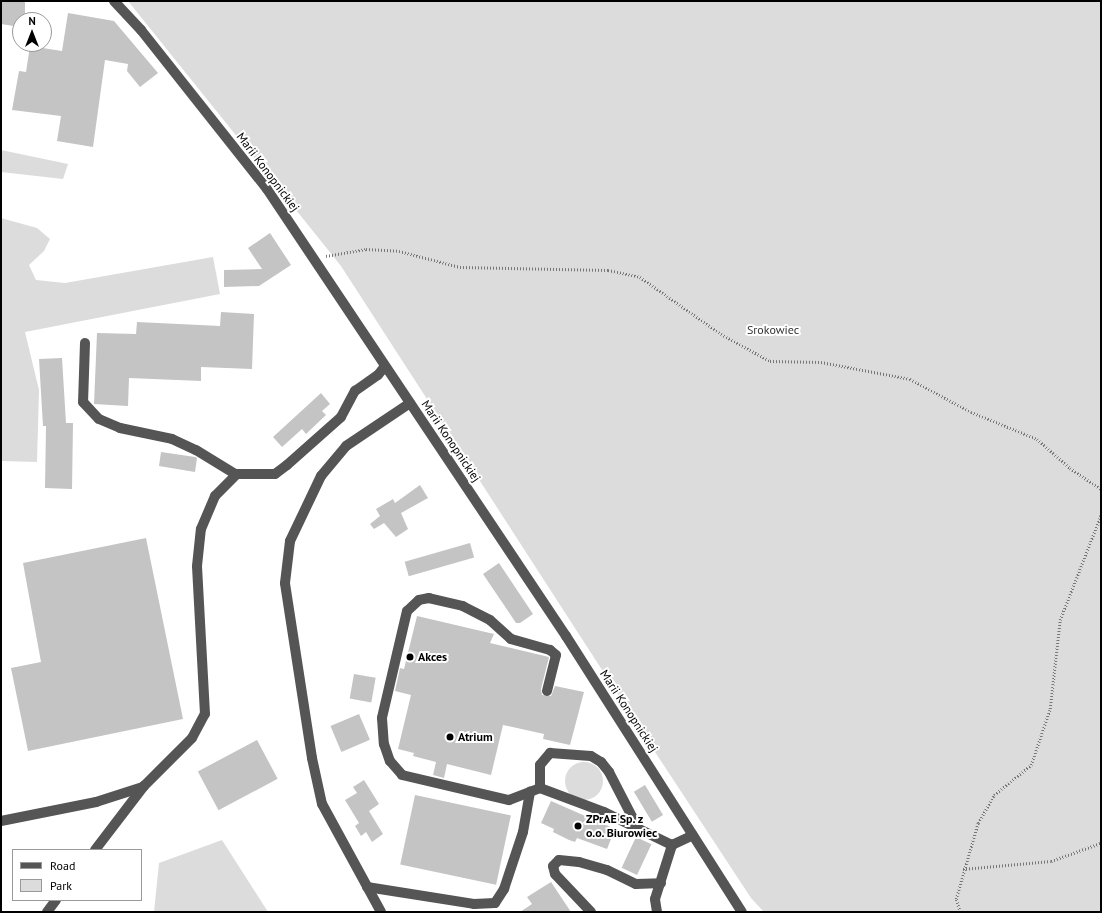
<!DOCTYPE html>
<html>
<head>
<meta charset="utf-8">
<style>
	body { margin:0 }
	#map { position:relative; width:1102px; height:913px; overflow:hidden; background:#fff; font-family:"PT Sans",sans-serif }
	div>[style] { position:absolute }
	.green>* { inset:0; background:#dcdcdc }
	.round { border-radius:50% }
	.building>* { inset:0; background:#c4c4c4; transform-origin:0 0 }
	.path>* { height:2.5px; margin-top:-1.25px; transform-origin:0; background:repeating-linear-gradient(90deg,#777 0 1px,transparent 0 3px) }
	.minor>* { height:10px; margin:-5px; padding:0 5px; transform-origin:5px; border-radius:5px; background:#555 }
	.dots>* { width:11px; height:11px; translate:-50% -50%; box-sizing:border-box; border:2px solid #fff; border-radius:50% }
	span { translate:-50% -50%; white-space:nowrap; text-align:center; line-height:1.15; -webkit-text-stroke:4px #fff; paint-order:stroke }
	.street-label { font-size:12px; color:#000 }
	.park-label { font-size:12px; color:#333 }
	.poi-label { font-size:12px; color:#000; font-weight:700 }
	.left { translate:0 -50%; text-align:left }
	.frame { position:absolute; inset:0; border:2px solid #000; pointer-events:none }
	.legend { position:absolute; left:12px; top:849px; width:130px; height:52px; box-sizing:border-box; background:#fff; border:1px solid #999; margin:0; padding:5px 7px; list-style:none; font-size:12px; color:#000 }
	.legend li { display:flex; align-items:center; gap:8px; height:20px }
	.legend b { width:20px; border:1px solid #999 }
	.north { position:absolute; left:12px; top:12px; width:40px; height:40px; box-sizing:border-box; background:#fff; border:1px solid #999; border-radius:50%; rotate:0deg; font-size:11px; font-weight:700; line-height:16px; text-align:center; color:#000 }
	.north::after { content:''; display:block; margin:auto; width:14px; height:18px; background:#000; clip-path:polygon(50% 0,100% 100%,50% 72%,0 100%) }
</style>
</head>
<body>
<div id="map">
	<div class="green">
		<i style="clip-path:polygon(128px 1px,1101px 1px,1101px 912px,764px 912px,751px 898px,657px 755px,341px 266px)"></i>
		<i style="clip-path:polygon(1px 150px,68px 164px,63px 179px,1px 172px)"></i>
		<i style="clip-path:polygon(1px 218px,37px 228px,50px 239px,44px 251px,29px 265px,36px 280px,65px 283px,213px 257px,220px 294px,25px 332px,39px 390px,37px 462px,1px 461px)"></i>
		<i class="round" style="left:565px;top:762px;width:38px;height:38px"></i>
		<i style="clip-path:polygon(222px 840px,268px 912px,154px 912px,159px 863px)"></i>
	</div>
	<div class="building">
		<i style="clip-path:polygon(1px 1px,25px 1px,25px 20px,20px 20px,20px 27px,1px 24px)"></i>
		<i style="clip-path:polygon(68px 13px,114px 21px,158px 73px,140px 87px,127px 71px,128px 64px,105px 60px,93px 147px,57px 141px,61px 116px,12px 110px,19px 71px,26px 72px,30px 46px,62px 51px)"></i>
		<i style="clip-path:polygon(270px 233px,291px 265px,259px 286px,224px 287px,224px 270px,262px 269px,248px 248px)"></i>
		<i style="clip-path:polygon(221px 312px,254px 314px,252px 369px,201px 367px,201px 381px,129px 378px,128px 406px,94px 404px,97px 333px,136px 334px,137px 322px,220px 326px)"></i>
		<i style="clip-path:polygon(62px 358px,66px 423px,73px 423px,72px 489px,45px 488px,46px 426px,43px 426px,39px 359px)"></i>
		<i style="clip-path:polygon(321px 393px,330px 404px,322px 411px,326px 415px,306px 434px,302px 429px,282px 447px,273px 437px)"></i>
		<i style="clip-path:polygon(161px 452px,195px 457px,197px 458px,195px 472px,159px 466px)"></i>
		<i style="clip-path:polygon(420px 485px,428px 498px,401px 513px,408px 529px,396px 537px,384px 523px,374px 529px,370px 524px,380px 516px,376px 509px,393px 499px,395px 503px)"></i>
		<i style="clip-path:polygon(146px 538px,183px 719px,28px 751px,11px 668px,41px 662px,23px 563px)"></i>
		<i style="left:470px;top:543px;width:15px;height:68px;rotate:74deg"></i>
		<i style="clip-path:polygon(499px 563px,533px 614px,520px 623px,516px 623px,483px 574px)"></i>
		<i style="clip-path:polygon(417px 616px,494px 634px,490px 643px,549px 657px,541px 689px,542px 695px,551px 696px,555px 686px,584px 692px,570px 745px,543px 739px,544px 734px,503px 725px,491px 775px,447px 764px,444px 778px,433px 775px,436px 762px,413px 756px,414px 753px,398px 749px,411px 695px,395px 691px,400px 668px,404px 669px)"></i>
		<i style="left:354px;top:674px;width:22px;height:25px;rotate:10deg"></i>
		<i style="left:359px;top:714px;width:28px;height:31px;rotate:67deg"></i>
		<i style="left:257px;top:740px;width:44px;height:67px;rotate:62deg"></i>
		<i style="clip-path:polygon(364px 780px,379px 804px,369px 811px,383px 834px,372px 842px,366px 832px,361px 836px,355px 826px,359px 823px,345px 800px,357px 793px,353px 787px)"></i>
		<i style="left:645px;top:785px;width:35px;height:13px;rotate:59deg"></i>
		<i style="left:415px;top:795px;width:98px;height:71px;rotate:12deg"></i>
		<i style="clip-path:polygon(551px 801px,615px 829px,607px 849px,577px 838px,575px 842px,569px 840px,553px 832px,554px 829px,541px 823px)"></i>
		<i style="left:636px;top:837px;width:17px;height:34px;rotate:25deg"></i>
		<i style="clip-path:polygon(551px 882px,571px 912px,520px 912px,532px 904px,527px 897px)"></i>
	</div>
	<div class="path">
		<i style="left:326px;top:256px;width:41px;rotate:-9.9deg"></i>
		<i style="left:366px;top:249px;width:33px;rotate:3deg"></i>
		<i style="left:399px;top:251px;width:63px;rotate:14.7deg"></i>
		<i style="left:460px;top:267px;width:148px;rotate:1.2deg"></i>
		<i style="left:608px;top:270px;width:33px;rotate:12deg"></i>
		<i style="left:640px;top:277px;width:99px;rotate:35.1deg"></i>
		<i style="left:721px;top:334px;width:56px;rotate:28.9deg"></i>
		<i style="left:770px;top:361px;width:51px;rotate:1.1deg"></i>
		<i style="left:821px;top:362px;width:91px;rotate:10.8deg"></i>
		<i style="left:910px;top:379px;width:69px;rotate:28.4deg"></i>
		<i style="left:971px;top:412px;width:71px;rotate:22.2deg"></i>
		<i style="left:1037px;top:439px;width:44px;rotate:41.3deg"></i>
		<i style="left:1070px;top:468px;width:37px;rotate:34deg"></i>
		<i style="left:963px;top:869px;width:88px;rotate:-5.2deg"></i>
		<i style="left:1051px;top:861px;width:53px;rotate:-19.8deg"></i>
		<i style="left:960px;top:912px;width:14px;rotate:-107deg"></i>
		<i style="left:956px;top:899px;width:79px;rotate:-73.9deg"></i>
		<i style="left:978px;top:823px;width:32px;rotate:-60deg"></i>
		<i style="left:994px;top:795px;width:48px;rotate:-39deg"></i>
		<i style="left:1031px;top:765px;width:59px;rotate:-71.3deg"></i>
		<i style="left:1050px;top:709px;width:90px;rotate:-83.6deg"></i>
		<i style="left:1060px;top:620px;width:113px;rotate:-68.7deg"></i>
	</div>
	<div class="minor">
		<i style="left:114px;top:1px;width:40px;rotate:47deg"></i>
		<i style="left:141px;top:30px;width:203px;rotate:51.6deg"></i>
		<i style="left:267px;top:189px;width:538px;rotate:56.22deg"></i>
		<i style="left:566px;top:636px;width:327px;rotate:57.5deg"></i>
		<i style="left:85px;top:343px;width:59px;rotate:91.9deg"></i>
		<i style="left:83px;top:402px;width:23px;rotate:47deg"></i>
		<i style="left:99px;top:419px;width:23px;rotate:23deg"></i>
		<i style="left:120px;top:428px;width:53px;rotate:11.9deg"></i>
		<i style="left:172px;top:439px;width:26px;rotate:25deg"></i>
		<i style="left:196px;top:450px;width:46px;rotate:31.6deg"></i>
		<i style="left:235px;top:474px;width:40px"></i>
		<i style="left:275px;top:474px;width:15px;rotate:-37deg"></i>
		<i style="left:287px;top:465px;width:72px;rotate:-41.6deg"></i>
		<i style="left:341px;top:417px;width:30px;rotate:-62deg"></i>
		<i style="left:355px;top:391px;width:28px;rotate:-35deg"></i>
		<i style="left:378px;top:375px;width:11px;rotate:-52deg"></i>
		<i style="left:547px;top:691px;width:37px;rotate:-76deg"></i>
		<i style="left:556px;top:655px;width:8px;rotate:-140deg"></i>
		<i style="left:550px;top:650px;width:41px;rotate:-164.2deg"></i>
		<i style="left:511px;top:639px;width:28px;rotate:-138deg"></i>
		<i style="left:490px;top:620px;width:30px;rotate:-153deg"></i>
		<i style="left:463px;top:606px;width:35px;rotate:-167deg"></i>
		<i style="left:429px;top:598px;width:10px;rotate:169deg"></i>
		<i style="left:419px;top:600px;width:16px;rotate:137deg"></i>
		<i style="left:407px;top:611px;width:110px;rotate:103.2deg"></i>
		<i style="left:382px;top:718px;width:26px;rotate:86deg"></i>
		<i style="left:384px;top:744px;width:18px;rotate:71deg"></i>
		<i style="left:390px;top:761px;width:18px;rotate:49deg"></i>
		<i style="left:402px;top:775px;width:110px;rotate:13.2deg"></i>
		<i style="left:509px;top:800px;width:33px;rotate:-21deg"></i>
		<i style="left:540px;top:788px;width:68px;rotate:20.6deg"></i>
		<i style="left:604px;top:812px;width:76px;rotate:25.9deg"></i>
		<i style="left:672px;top:845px;width:23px;rotate:-25deg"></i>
		<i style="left:540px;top:788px;width:23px;rotate:-90deg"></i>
		<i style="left:540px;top:765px;width:16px;rotate:-50deg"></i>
		<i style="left:550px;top:753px;width:41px;rotate:4.2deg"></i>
		<i style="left:591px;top:756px;width:12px;rotate:31deg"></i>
		<i style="left:601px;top:762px;width:13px;rotate:51deg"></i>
		<i style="left:609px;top:772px;width:65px;rotate:62.7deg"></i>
		<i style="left:1px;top:821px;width:97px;rotate:-11.3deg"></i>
		<i style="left:96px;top:802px;width:49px;rotate:-17.7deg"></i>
		<i style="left:143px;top:787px;width:69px;rotate:-45deg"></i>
		<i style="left:192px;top:738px;width:27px;rotate:-62deg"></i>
		<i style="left:205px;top:714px;width:148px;rotate:-93.1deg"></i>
		<i style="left:197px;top:566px;width:37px;rotate:-84deg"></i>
		<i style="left:201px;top:529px;width:36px;rotate:-67deg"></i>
		<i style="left:215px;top:496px;width:31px;rotate:-45deg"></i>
		<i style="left:95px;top:850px;width:81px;rotate:-52.6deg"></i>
		<i style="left:367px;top:887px;width:108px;rotate:9deg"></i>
		<i style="left:474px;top:904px;width:21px;rotate:-3deg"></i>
		<i style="left:495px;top:903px;width:17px;rotate:-57deg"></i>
		<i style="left:504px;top:889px;width:60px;rotate:-71.6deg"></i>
		<i style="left:523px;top:832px;width:41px;rotate:-80.1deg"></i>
		<i style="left:47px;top:912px;width:15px;rotate:-53deg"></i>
		<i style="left:381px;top:912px;width:123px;rotate:-118.6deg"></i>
		<i style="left:322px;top:804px;width:47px;rotate:-102.3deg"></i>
		<i style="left:312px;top:758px;width:177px;rotate:-98.8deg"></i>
		<i style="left:285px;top:583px;width:42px;rotate:-83.2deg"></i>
		<i style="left:290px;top:541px;width:72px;rotate:-64.5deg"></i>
		<i style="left:321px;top:476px;width:39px;rotate:-50deg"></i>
		<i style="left:346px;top:446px;width:77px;rotate:-33.9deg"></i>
		<i style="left:591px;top:912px;width:52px;rotate:-133.5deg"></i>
		<i style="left:555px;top:874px;width:8px;rotate:-104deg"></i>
		<i style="left:553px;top:866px;width:8px;rotate:-45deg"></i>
		<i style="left:559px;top:860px;width:20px;rotate:6deg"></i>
		<i style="left:579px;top:862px;width:29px;rotate:16deg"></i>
		<i style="left:607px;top:870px;width:32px;rotate:26deg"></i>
		<i style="left:636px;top:884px;width:25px;rotate:-2deg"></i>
		<i style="left:657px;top:912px;width:13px;rotate:-99deg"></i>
		<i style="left:655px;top:899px;width:57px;rotate:-72.5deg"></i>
	</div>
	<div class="dots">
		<i style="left:410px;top:657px;background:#000"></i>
		<i style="left:450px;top:737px;background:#000"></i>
		<i style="left:578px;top:826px;background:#000"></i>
	</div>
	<div class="street-label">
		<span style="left:268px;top:172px;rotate:53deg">Marii Konopnickiej</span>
		<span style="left:451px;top:441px;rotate:56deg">Marii Konopnickiej</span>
		<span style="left:629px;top:711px;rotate:57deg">Marii Konopnickiej</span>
	</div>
	<div class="park-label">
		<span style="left:773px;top:330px">Srokowiec</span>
	</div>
	<div class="poi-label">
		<span class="left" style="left:418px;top:657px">Akces</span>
		<span class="left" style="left:458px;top:737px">Atrium</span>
		<span class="left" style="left:586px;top:826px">ZPrAE Sp. z<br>o.o. Biurowiec</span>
	</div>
	<div class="frame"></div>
	<ul class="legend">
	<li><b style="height:5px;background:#555"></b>Road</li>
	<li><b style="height:11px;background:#dcdcdc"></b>Park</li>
	</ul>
	<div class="north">N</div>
</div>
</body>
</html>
